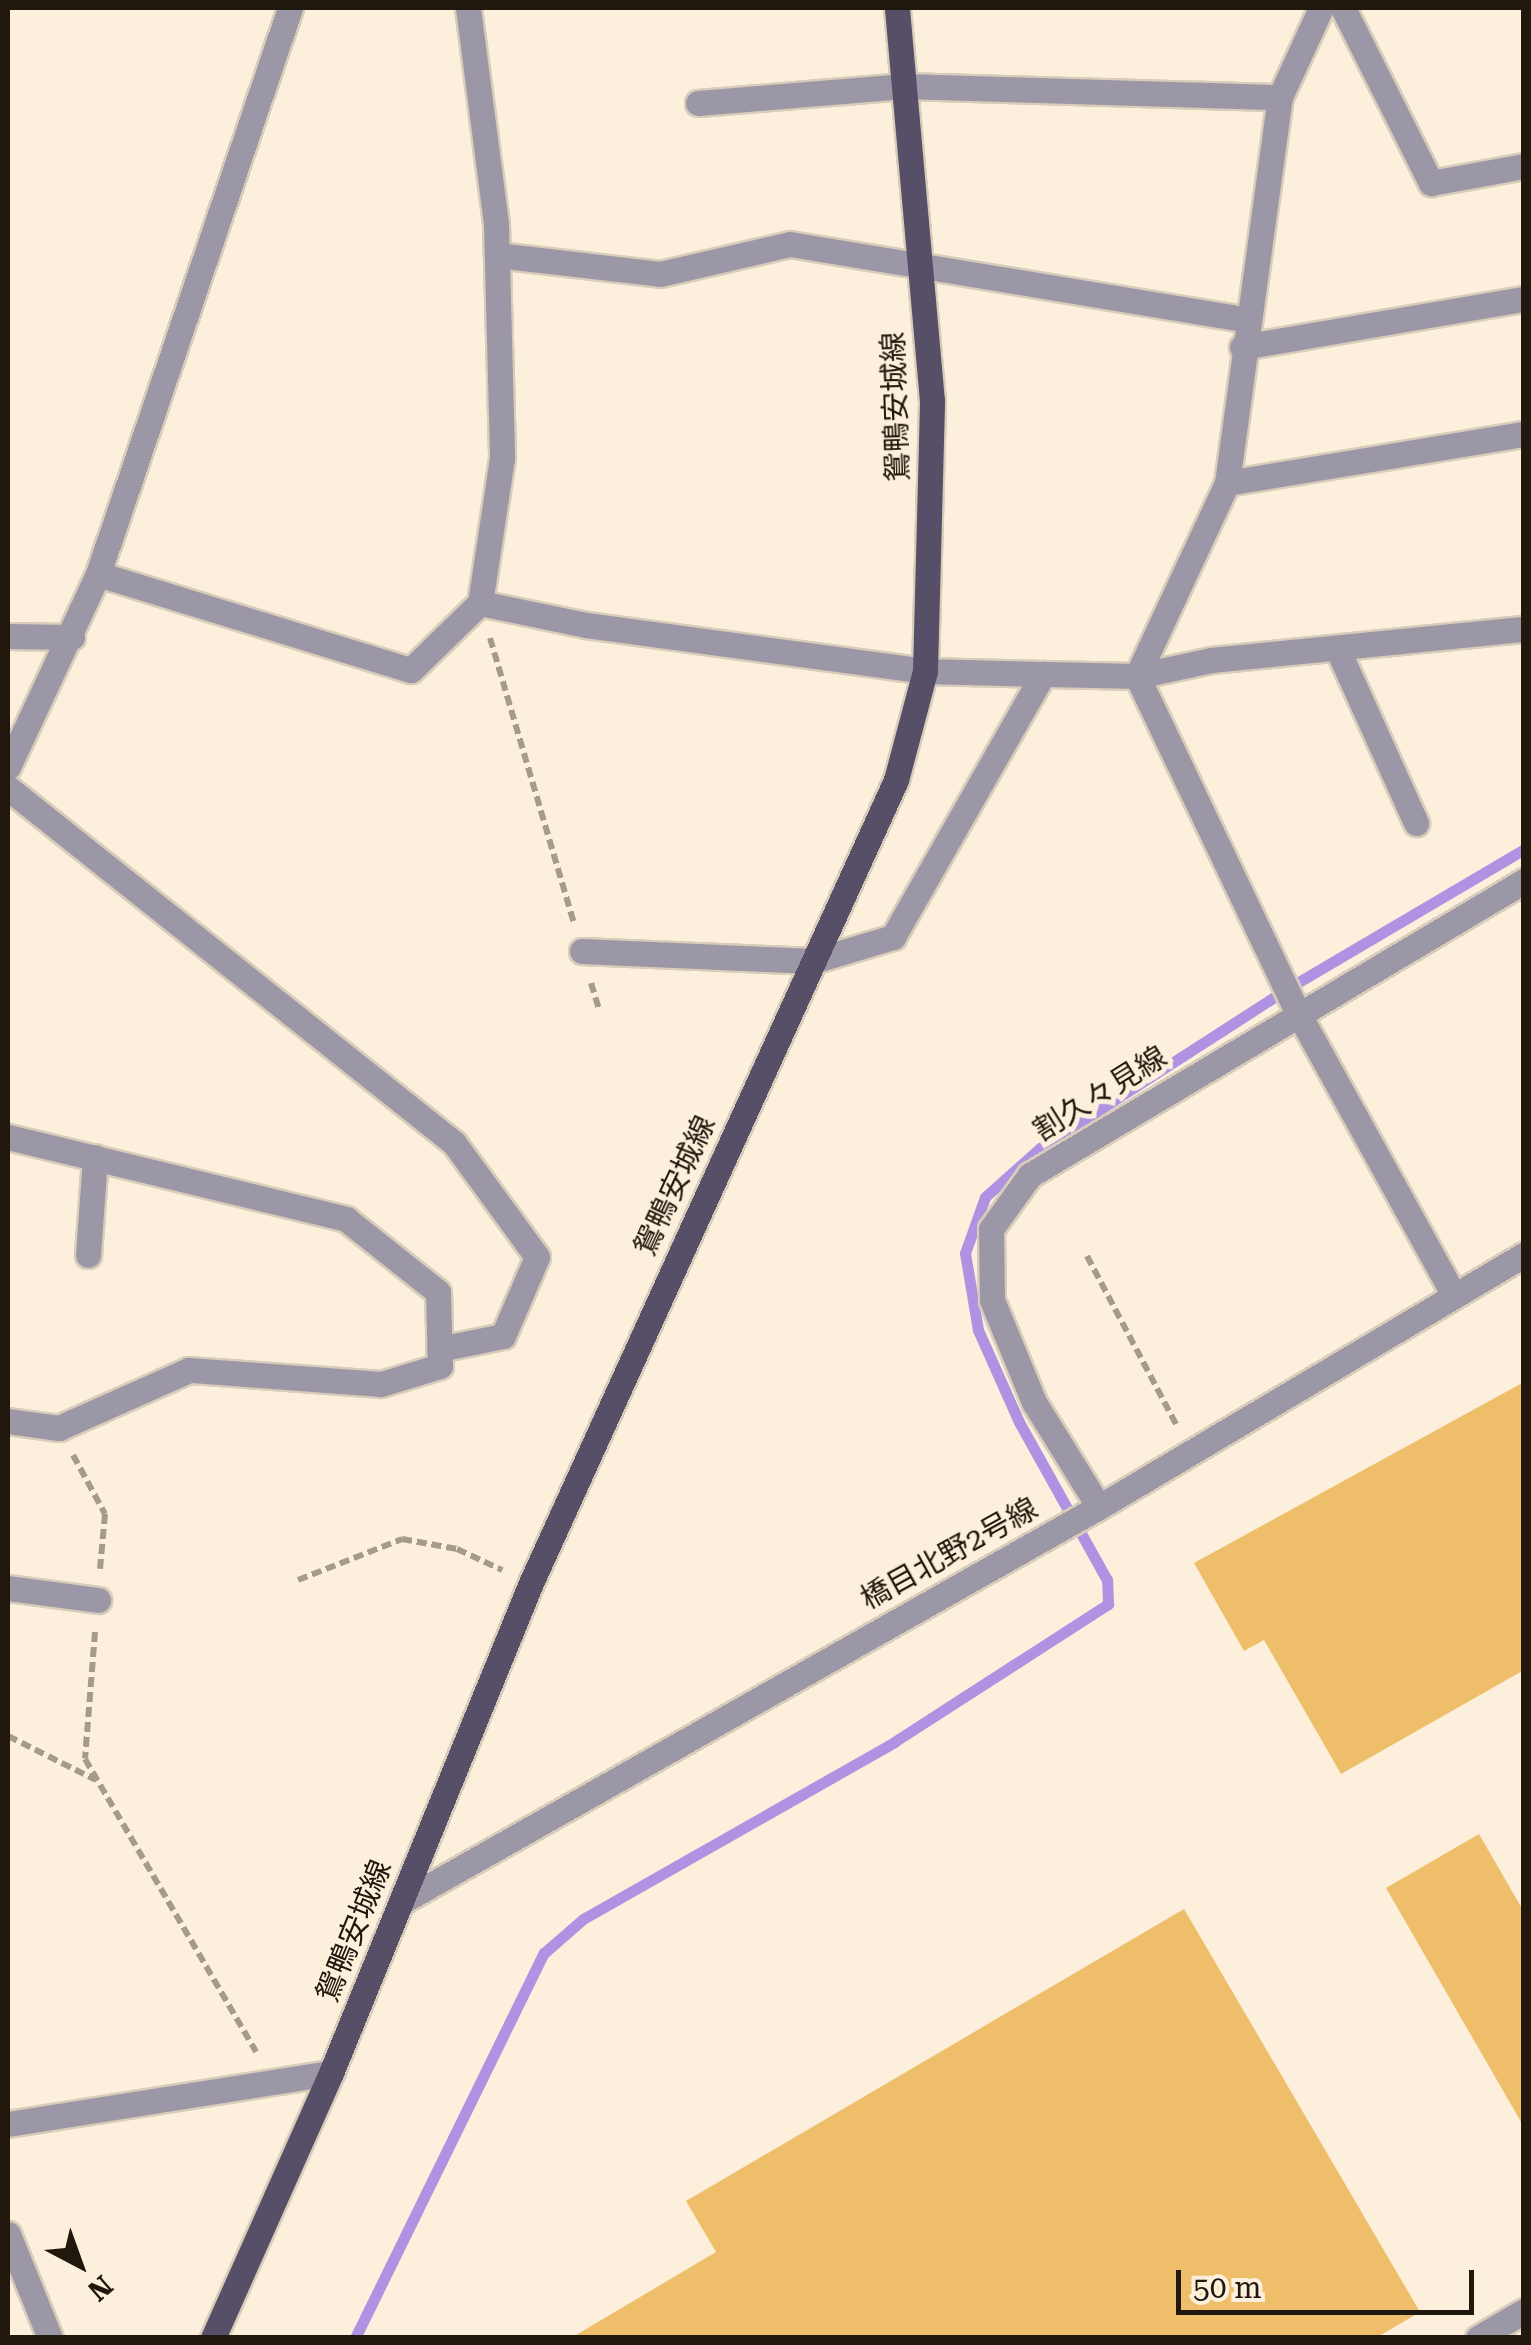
<!DOCTYPE html>
<html>
<head>
<meta charset="utf-8">
<style>
	body { margin:0 }
	#map { position:relative; width:1531px; height:2345px; overflow:hidden; background:#fcefdb; font-family:"Roboto Serif","Noto Sans JP",serif }
	div>[style] { position:absolute }
	.stream>* { height:11px; margin:-5.5px; padding:0 5.5px; transform-origin:5.5px; border-radius:5.5px; background:#af92e1 }
	.building>* { inset:0; background:#efbe6b }
	.path>* { height:6px; margin-top:-3px; transform-origin:0; background:repeating-linear-gradient(90deg,#a69b8b 0 10px,transparent 0 15px) }
	.roads { filter:drop-shadow(2px 0 #d9cdba) drop-shadow(-2px 0 #d9cdba) drop-shadow(0 2px #d9cdba) drop-shadow(0 -2px #d9cdba) }
	.minor>* { height:25px; margin:-12.5px; padding:0 12.5px; transform-origin:12.5px; border-radius:12.5px; background:#9c97a6 }
	.major>* { height:25px; margin:-12.5px; padding:0 12.5px; transform-origin:12.5px; border-radius:12.5px; background:#574f68 }
	span { translate:-50% -50%; white-space:nowrap; text-align:center; line-height:1.15; -webkit-text-stroke:10px #fcefdb; paint-order:stroke }
	.street-label { font-size:30px; color:#20180c }
	.frame { position:absolute; inset:0; border:10px solid #20180c; pointer-events:none }
	.north { position:absolute; left:30px; top:2215px; width:100px; height:100px; -webkit-text-stroke:8px #fcefdb; paint-order:stroke; rotate:139deg; font-size:28px; font-weight:700; line-height:40px; text-align:center; color:#20180c }
	.north::after { content:''; display:block; margin:auto; width:35px; height:45px; background:#20180c; clip-path:polygon(50% 0,100% 100%,50% 72%,0 100%) }
	.scale { position:absolute; left:1176px; top:2270px; width:298px; height:45px; box-sizing:border-box; border:5px solid #20180c; border-top:0; padding-left:12px; font-size:30px; line-height:35px; white-space:nowrap; color:#20180c; -webkit-text-stroke:8px #fcefdb; paint-order:stroke }
</style>
</head>
<body>
<div id="map">
	<div class="stream">
		<i style="left:355px;top:2338px;width:429px;rotate:-63.9deg"></i>
		<i style="left:544px;top:1953px;width:52px;rotate:-41.1deg"></i>
		<i style="left:583px;top:1919px;width:358px;rotate:-29.6deg"></i>
		<i style="left:894px;top:1742px;width:255px;rotate:-32.8deg"></i>
		<i style="left:1108px;top:1604px;width:24px;rotate:-92deg"></i>
		<i style="left:1107px;top:1580px;width:181px;rotate:-119.1deg"></i>
		<i style="left:1019px;top:1422px;width:101px;rotate:-114deg"></i>
		<i style="left:978px;top:1330px;width:78px;rotate:-99.6deg"></i>
		<i style="left:965px;top:1253px;width:59px;rotate:-70.3deg"></i>
		<i style="left:985px;top:1197px;width:74px;rotate:-41.7deg"></i>
		<i style="left:1040px;top:1148px;width:292px;rotate:-32.8deg"></i>
		<i style="left:1285px;top:990px;width:277px;rotate:-30.5deg"></i>
	</div>
	<div class="building">
		<i style="clip-path:polygon(1524px 1382px,1524px 1670px,1341px 1774px,1264px 1640px,1244px 1651px,1194px 1563px)"></i>
		<i style="clip-path:polygon(1479px 1834px,1524px 1912px,1524px 2127px,1386px 1888px)"></i>
		<i style="clip-path:polygon(1184px 1909px,1420px 2312px,1376px 2338px,571px 2338px,716px 2252px,686px 2201px)"></i>
	</div>
	<div class="path">
		<i style="left:490px;top:638px;width:297px;rotate:73.6deg"></i>
		<i style="left:591px;top:983px;width:27px;rotate:73deg"></i>
		<i style="left:1087px;top:1256px;width:195px;rotate:62.1deg"></i>
		<i style="left:73px;top:1455px;width:67px;rotate:61.5deg"></i>
		<i style="left:105px;top:1514px;width:55px;rotate:95.2deg"></i>
		<i style="left:298px;top:1580px;width:112px;rotate:-21.5deg"></i>
		<i style="left:402px;top:1539px;width:56px;rotate:10.3deg"></i>
		<i style="left:457px;top:1549px;width:50px;rotate:25deg"></i>
		<i style="left:95px;top:1632px;width:127px;rotate:94.5deg"></i>
		<i style="left:85px;top:1759px;width:339px;rotate:59.7deg"></i>
		<i style="left:8px;top:1736px;width:98px;rotate:26.6deg"></i>
	</div>
	<div class="roads">
		<div class="minor">
			<i style="left:468px;top:8px;width:218px;rotate:82.6deg"></i>
			<i style="left:496px;top:224px;width:234px;rotate:88.5deg"></i>
			<i style="left:502px;top:458px;width:147px;rotate:98.6deg"></i>
			<i style="left:480px;top:603px;width:108px;rotate:11.7deg"></i>
			<i style="left:586px;top:625px;width:342px;rotate:7.7deg"></i>
			<i style="left:925px;top:671px;width:118px;rotate:1.5deg"></i>
			<i style="left:1043px;top:674px;width:94px;rotate:1.2deg"></i>
			<i style="left:1137px;top:676px;width:76px;rotate:-12.2deg"></i>
			<i style="left:1211px;top:660px;width:315px;rotate:-5.7deg"></i>
			<i style="left:1343px;top:8px;width:196px;rotate:63.3deg"></i>
			<i style="left:1431px;top:183px;width:95px;rotate:-10.4deg"></i>
			<i style="left:698px;top:103px;width:207px;rotate:-4.7deg"></i>
			<i style="left:904px;top:86px;width:376px;rotate:1.7deg"></i>
			<i style="left:497px;top:255px;width:164px;rotate:6.6deg"></i>
			<i style="left:660px;top:274px;width:133px;rotate:-13deg"></i>
			<i style="left:790px;top:244px;width:463px;rotate:9.4deg"></i>
			<i style="left:1242px;top:347px;width:286px;rotate:-9.7deg"></i>
			<i style="left:1227px;top:483px;width:301px;rotate:-9.4deg"></i>
			<i style="left:98px;top:574px;width:327px;rotate:17.1deg"></i>
			<i style="left:411px;top:670px;width:96px;rotate:-44.2deg"></i>
			<i style="left:8px;top:636px;width:64px;rotate:0.9deg"></i>
			<i style="left:1338px;top:650px;width:190px;rotate:65.7deg"></i>
			<i style="left:1137px;top:676px;width:213px;rotate:-65deg"></i>
			<i style="left:1227px;top:483px;width:390px;rotate:-82.2deg"></i>
			<i style="left:1280px;top:97px;width:98px;rotate:-65.3deg"></i>
			<i style="left:1137px;top:676px;width:371px;rotate:64.5deg"></i>
			<i style="left:1297px;top:1011px;width:325px;rotate:61.1deg"></i>
			<i style="left:8px;top:767px;width:213px;rotate:-65deg"></i>
			<i style="left:98px;top:574px;width:598px;rotate:-71.26deg"></i>
			<i style="left:8px;top:788px;width:570px;rotate:38.52deg"></i>
			<i style="left:454px;top:1143px;width:141px;rotate:53.9deg"></i>
			<i style="left:537px;top:1257px;width:86px;rotate:113.3deg"></i>
			<i style="left:503px;top:1336px;width:65px;rotate:168.5deg"></i>
			<i style="left:582px;top:951px;width:231px;rotate:2.5deg"></i>
			<i style="left:813px;top:961px;width:84px;rotate:-16.7deg"></i>
			<i style="left:893px;top:937px;width:303px;rotate:-60.3deg"></i>
			<i style="left:8px;top:1137px;width:348px;rotate:13.6deg"></i>
			<i style="left:346px;top:1219px;width:117px;rotate:38.4deg"></i>
			<i style="left:438px;top:1292px;width:74px;rotate:88.5deg"></i>
			<i style="left:440px;top:1366px;width:62px;rotate:163deg"></i>
			<i style="left:381px;top:1384px;width:193px;rotate:-175.8deg"></i>
			<i style="left:189px;top:1370px;width:142px;rotate:156deg"></i>
			<i style="left:59px;top:1428px;width:51px;rotate:-172.2deg"></i>
			<i style="left:88px;top:1255px;width:98px;rotate:-85.9deg"></i>
			<i style="left:1099px;top:1507px;width:123px;rotate:-121.8deg"></i>
			<i style="left:1034px;top:1402px;width:110px;rotate:-112.4deg"></i>
			<i style="left:992px;top:1300px;width:71px;rotate:-90.8deg"></i>
			<i style="left:991px;top:1229px;width:67px;rotate:-54.2deg"></i>
			<i style="left:1030px;top:1175px;width:575px;rotate:-30.76deg"></i>
			<i style="left:8px;top:1588px;width:91px;rotate:7.6deg"></i>
			<i style="left:401px;top:1902px;width:802px;rotate:-29.51deg"></i>
			<i style="left:1099px;top:1507px;width:494px;rotate:-30.7deg"></i>
			<i style="left:8px;top:2124px;width:327px;rotate:-9deg"></i>
			<i style="left:8px;top:2234px;width:112px;rotate:68deg"></i>
			<i style="left:1478px;top:2338px;width:53px;rotate:-30.4deg"></i>
		</div>
		<div class="major">
			<i style="left:213px;top:2338px;width:290px;rotate:-66deg"></i>
			<i style="left:331px;top:2073px;width:529px;rotate:-67.8deg"></i>
			<i style="left:531px;top:1583px;width:882px;rotate:-65.56deg"></i>
			<i style="left:896px;top:780px;width:113px;rotate:-75.1deg"></i>
			<i style="left:925px;top:671px;width:270px;rotate:-88.5deg"></i>
			<i style="left:932px;top:401px;width:395px;rotate:-95.1deg"></i>
		</div>
	</div>
	<div class="street-label">
		<span style="left:896px;top:407px;rotate:-92deg">鴛鴨安城線</span>
		<span style="left:1100px;top:1094px;rotate:-32deg">割久々見線</span>
		<span style="left:675px;top:1186px;rotate:-65deg">鴛鴨安城線</span>
		<span style="left:949px;top:1554px;rotate:-29deg">橋目北野2号線</span>
		<span style="left:354px;top:1931px;rotate:-68deg">鴛鴨安城線</span>
	</div>
	<div class="frame"></div>
	<div class="north">N</div>
	<div class="scale">50 m</div>
</div>
</body>
</html>
